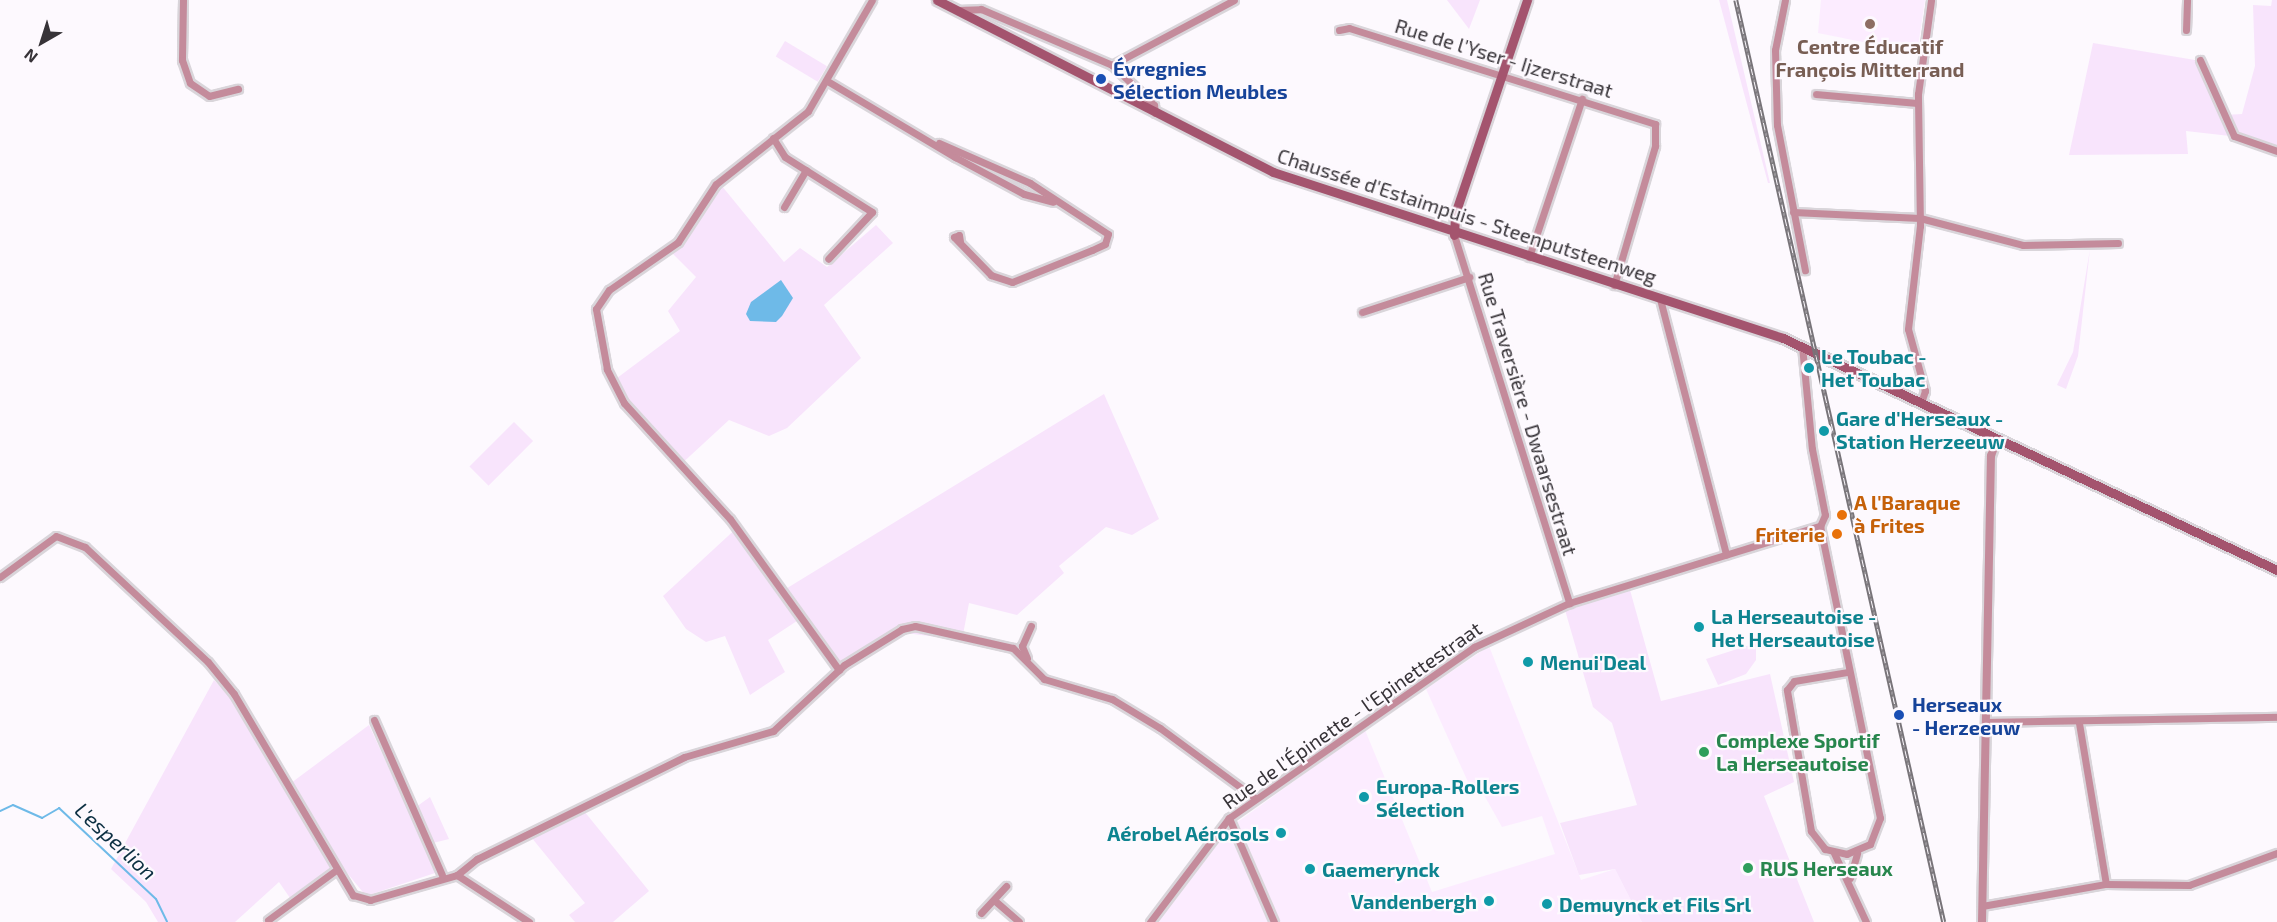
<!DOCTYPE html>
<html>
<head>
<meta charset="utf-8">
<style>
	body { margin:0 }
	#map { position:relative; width:2277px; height:922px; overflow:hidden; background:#fdf9fe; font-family:"Exo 2",sans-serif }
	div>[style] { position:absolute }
	.built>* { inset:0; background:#fcecff }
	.green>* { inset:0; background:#f8e4fc; transform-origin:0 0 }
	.water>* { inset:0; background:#6ebae8 }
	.stream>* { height:2px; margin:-1px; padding:0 1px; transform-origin:1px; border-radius:1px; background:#6ebae8 }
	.roads { filter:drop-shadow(2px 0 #d9d5da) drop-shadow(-2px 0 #d9d5da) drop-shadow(0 2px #d9d5da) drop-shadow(0 -2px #d9d5da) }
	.minor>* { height:7px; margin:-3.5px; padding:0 3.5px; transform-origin:3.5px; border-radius:3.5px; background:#c48b9b }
	.tertiary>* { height:8px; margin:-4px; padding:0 4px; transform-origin:4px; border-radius:4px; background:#c48b9b }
	.secondary>* { height:9px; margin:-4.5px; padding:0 4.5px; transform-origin:4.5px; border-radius:4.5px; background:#a4546e }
	.rail>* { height:4.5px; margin-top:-2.25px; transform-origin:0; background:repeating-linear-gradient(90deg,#fdf9fe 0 7px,#787479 0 14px); box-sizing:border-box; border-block:2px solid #787479 }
	.dots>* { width:16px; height:16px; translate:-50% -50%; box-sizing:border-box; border:3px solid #fdf9fe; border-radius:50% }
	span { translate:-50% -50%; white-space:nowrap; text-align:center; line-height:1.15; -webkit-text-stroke:4.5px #fdf9fe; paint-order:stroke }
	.education-label { font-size:20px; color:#785e54; font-weight:700 }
	.street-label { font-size:20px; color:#373338 }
	.transit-label { font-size:20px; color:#164399; font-weight:700 }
	.left { translate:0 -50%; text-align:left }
	.culture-label { font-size:20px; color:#0d838f; font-weight:700 }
	.right { translate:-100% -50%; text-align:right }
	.food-label { font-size:20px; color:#c56008; font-weight:700 }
	.leisure-label { font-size:20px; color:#27864d; font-weight:700 }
	.water-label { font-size:21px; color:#0c2f42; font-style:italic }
	.north { position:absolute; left:12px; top:12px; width:60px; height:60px; -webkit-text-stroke:4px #fdf9fe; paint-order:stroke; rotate:219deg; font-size:16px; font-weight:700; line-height:24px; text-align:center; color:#373338 }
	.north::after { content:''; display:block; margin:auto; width:21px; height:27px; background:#373338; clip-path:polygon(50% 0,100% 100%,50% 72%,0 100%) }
</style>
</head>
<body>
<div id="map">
	<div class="built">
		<i style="clip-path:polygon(1821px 0,1925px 0,1917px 53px,1818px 33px)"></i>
		<i style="clip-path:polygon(1489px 646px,1581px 880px,1615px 869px,1642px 922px,1157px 922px,1214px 839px,1365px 730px,1432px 892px,1555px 854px,1542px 816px,1502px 827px,1479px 786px,1468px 782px,1426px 689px)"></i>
	</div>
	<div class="green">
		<i style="clip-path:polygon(1447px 0,1480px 0,1469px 29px)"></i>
		<i style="clip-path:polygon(1719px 0,1727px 0,1770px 183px,1768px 183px)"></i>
		<i style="clip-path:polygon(2272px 0,2277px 0,2277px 150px,2238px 137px,2225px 115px,2242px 114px,2255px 66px,2253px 5px,2271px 6px)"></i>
		<i style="left:785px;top:41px;width:49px;height:18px;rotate:31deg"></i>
		<i style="clip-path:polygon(2093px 43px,2195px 60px,2230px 136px,2186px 131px,2188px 154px,2069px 155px)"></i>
		<i style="clip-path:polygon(717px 180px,784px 262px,800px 248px,827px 267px,876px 225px,893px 243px,824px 305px,861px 358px,787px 428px,769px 436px,729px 420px,678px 467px,609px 384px,680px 331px,668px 311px,696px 277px,667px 248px)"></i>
		<i style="clip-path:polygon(2090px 249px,2078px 356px,2066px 389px,2057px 385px,2073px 352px)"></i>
		<i style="clip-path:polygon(1104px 394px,1159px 519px,1132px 535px,1106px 527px,1059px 566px,1064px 573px,1017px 615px,969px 603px,962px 640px,905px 633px,867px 656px,862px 650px,840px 663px,803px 617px,768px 640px,785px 672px,750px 695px,725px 636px,706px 642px,686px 629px,663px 596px,740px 525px,784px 590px)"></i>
		<i style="left:514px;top:422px;width:27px;height:63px;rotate:45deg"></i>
		<i style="clip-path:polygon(1630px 590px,1661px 701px,1770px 674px,1794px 782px,1764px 796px,1814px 922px,1642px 922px,1615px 869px,1579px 875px,1560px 823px,1637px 805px,1612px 723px,1593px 707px,1565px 610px)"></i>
		<i style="clip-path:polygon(1756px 643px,1756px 660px,1746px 674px,1718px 685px,1706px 659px)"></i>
		<i style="clip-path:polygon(214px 680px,240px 708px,287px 786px,369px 725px,409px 812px,430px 797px,449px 839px,425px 845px,438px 872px,366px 896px,339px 863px,290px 898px,279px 882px,235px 922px,158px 922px,146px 902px,111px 869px)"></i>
		<i style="clip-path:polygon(584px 811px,649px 891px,613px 922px,575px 922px,569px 915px,585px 903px,531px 837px)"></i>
	</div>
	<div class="water">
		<i style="clip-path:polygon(781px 280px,793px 298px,782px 316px,776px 322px,750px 321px,746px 314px,751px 302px)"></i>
	</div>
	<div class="stream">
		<i style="left:0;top:811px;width:14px;rotate:-25deg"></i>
		<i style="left:13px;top:805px;width:32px;rotate:24deg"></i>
		<i style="left:42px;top:818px;width:20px;rotate:-30deg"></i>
		<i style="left:59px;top:808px;width:133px;rotate:43.2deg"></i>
		<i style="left:156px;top:899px;width:25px;rotate:64deg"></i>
	</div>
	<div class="roads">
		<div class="minor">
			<i style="left:183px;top:0;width:60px;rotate:91deg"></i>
			<i style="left:182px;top:60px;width:24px;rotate:71deg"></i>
			<i style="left:190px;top:83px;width:23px;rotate:34deg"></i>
			<i style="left:209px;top:96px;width:30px;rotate:-14deg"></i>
			<i style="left:1785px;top:0;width:51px;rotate:101.3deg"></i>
			<i style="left:1775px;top:50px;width:75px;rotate:88.5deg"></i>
			<i style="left:1777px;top:125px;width:148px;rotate:79.1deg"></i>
			<i style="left:957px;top:10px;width:24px;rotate:-2deg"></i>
			<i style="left:981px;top:9px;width:142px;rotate:23.1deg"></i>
			<i style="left:1112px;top:65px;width:58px;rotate:43.6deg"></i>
			<i style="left:1154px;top:105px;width:8px;rotate:83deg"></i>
			<i style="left:1339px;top:30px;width:10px;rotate:-11deg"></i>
			<i style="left:1349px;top:28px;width:321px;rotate:17.4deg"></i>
			<i style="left:1655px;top:124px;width:22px;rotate:90deg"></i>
			<i style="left:1655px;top:146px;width:145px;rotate:106.4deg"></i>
			<i style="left:2186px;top:30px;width:30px;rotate:-88deg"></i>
			<i style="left:2200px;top:60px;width:83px;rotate:65.9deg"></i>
			<i style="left:2234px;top:136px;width:46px;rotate:19.2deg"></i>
			<i style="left:1112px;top:65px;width:138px;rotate:-28deg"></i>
			<i style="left:829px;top:82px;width:147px;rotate:30.8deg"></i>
			<i style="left:955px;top:157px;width:78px;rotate:28.2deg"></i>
			<i style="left:1024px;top:194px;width:30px;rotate:15deg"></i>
			<i style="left:1816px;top:94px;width:101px;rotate:5.1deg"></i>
			<i style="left:773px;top:138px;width:22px;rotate:58deg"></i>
			<i style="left:785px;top:157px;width:103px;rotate:32.3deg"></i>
			<i style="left:872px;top:212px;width:64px;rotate:133.1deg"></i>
			<i style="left:939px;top:143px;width:99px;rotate:23.7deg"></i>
			<i style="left:1030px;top:183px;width:93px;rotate:33.2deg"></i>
			<i style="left:1108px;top:234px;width:10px;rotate:107deg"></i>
			<i style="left:1105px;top:244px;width:14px;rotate:155deg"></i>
			<i style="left:1092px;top:250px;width:86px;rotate:158.2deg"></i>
			<i style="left:1012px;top:282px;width:22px;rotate:-162deg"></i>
			<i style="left:991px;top:275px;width:53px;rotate:-134.2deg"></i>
			<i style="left:954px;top:237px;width:5px;rotate:-22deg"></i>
			<i style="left:959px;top:235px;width:6px;rotate:81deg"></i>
			<i style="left:784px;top:207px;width:43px;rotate:-59.3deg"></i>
			<i style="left:1793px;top:212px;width:127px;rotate:2.7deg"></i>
			<i style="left:1920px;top:218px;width:106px;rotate:14.7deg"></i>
			<i style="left:2023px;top:245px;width:95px;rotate:-1.2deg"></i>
			<i style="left:1454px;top:235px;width:386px;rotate:72.6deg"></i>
			<i style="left:1529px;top:257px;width:167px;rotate:-71.5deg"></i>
			<i style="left:1660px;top:299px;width:264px;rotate:75.5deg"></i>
			<i style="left:1362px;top:312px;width:113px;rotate:-18.1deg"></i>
			<i style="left:1802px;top:346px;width:103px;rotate:84.5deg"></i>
			<i style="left:1812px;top:449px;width:67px;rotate:78.9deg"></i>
			<i style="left:1825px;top:515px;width:12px;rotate:114deg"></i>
			<i style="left:1921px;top:403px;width:13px;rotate:-72deg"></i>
			<i style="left:1925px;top:391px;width:64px;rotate:-105.3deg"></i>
			<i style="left:1908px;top:329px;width:104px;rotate:-83.4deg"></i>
			<i style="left:1920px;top:226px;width:132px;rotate:-90.9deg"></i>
			<i style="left:1918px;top:94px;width:95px;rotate:-82.1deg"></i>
			<i style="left:1820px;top:526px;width:298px;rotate:78.4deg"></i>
			<i style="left:1880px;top:818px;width:28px;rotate:111deg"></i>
			<i style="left:1870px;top:844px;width:25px;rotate:157deg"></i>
			<i style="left:1847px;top:854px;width:23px;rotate:-167deg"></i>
			<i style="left:1825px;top:849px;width:23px;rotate:-128deg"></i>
			<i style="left:1811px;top:831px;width:143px;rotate:-99.7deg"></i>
			<i style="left:1787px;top:690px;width:11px;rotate:-52deg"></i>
			<i style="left:1794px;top:681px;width:55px;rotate:-9.5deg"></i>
			<i style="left:0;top:577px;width:69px;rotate:-36.2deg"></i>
			<i style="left:56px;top:536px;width:31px;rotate:21deg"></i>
			<i style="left:85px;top:547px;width:168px;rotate:43.1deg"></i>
			<i style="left:208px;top:662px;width:41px;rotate:50.9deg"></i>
			<i style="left:234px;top:694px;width:234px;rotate:59.4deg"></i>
			<i style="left:353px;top:895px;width:18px;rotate:16deg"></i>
			<i style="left:370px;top:900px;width:91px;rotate:-16deg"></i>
			<i style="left:457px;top:875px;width:86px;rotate:33.1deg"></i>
			<i style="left:1027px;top:658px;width:13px;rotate:-113deg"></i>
			<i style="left:1022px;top:646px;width:22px;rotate:-66deg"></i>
			<i style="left:839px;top:670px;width:186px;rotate:-125.8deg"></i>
			<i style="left:730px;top:519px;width:157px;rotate:-132.4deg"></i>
			<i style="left:624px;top:403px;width:38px;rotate:-117deg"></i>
			<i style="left:607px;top:369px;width:61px;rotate:-100.4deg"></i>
			<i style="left:596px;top:309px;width:23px;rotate:-56deg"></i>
			<i style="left:609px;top:290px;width:84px;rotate:-34.8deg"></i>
			<i style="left:678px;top:242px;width:69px;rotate:-56.8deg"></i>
			<i style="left:716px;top:184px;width:117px;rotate:-38.4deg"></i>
			<i style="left:808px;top:111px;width:128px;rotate:-60deg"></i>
			<i style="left:374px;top:720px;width:169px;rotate:66.3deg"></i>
			<i style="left:1986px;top:722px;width:291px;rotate:-1deg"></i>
			<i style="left:2079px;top:723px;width:163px;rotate:80.5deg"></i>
			<i style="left:1229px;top:818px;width:113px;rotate:66.6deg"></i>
			<i style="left:1834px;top:853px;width:76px;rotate:65.1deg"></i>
			<i style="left:457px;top:875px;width:26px;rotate:-39deg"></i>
			<i style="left:477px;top:859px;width:231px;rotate:-26.2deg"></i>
			<i style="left:684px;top:757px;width:93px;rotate:-16.3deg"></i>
			<i style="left:773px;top:731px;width:97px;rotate:-42.9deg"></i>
			<i style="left:844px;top:665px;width:68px;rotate:-31.8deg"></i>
			<i style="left:902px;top:629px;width:13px;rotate:-13deg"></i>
			<i style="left:915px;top:626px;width:100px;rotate:12.7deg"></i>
			<i style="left:1013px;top:648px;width:44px;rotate:45deg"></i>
			<i style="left:1044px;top:679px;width:71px;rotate:16.4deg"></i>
			<i style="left:1112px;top:699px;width:56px;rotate:31.1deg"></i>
			<i style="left:1160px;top:728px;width:118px;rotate:36.4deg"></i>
			<i style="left:1850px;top:878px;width:26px;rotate:-74deg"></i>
			<i style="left:994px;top:900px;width:33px;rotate:41deg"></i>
			<i style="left:1982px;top:906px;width:126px;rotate:-10.1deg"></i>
			<i style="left:2106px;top:884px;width:83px;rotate:0.7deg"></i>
			<i style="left:2189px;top:885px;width:94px;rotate:-20deg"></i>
			<i style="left:981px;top:913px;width:37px;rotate:-47deg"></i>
			<i style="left:268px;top:920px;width:84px;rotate:-36.3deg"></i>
			<i style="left:1150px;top:922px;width:131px;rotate:-52.8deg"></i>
			<i style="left:1229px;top:818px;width:299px;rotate:-34.9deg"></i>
			<i style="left:1474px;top:647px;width:105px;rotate:-24.9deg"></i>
			<i style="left:1569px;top:603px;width:263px;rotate:-17.1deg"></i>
		</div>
		<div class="tertiary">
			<i style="left:1982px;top:922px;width:466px;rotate:-88.9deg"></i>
			<i style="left:1991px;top:456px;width:18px;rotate:-71deg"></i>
		</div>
		<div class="secondary">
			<i style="left:937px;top:0;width:377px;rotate:27.1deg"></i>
			<i style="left:1273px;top:172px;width:536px;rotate:18.03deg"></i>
			<i style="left:1783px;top:338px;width:546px;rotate:25.16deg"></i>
			<i style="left:1454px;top:235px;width:21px;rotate:-87deg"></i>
			<i style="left:1455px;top:214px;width:226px;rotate:-71.4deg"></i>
		</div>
	</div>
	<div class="rail">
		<i style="left:1736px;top:0;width:945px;rotate:77.29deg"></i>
	</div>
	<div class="dots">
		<i style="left:1870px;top:24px;background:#8d6e63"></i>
		<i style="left:1101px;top:79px;background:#1a4fb4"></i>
		<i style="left:1809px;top:368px;background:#0f9aa8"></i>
		<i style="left:1824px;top:431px;background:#0f9aa8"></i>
		<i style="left:1842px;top:515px;background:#e8710a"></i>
		<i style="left:1837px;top:534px;background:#e8710a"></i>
		<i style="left:1699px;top:627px;background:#0f9aa8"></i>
		<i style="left:1528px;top:662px;background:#0f9aa8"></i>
		<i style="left:1899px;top:715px;background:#1a4fb4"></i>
		<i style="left:1704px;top:752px;background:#2e9e5b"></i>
		<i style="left:1364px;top:797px;background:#0f9aa8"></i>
		<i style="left:1281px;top:833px;background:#0f9aa8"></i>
		<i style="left:1748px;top:868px;background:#2e9e5b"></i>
		<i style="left:1310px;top:869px;background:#0f9aa8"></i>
		<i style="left:1489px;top:901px;background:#0f9aa8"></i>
		<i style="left:1547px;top:904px;background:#0f9aa8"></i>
	</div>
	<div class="education-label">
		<span style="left:1870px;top:58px">Centre Éducatif<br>François Mitterrand</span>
	</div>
	<div class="street-label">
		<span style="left:1504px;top:58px;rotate:17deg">Rue de l'Yser - Ijzerstraat</span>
		<span style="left:1467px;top:216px;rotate:18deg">Chaussée d'Estaimpuis - Steenputsteenweg</span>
		<span style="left:1528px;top:414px;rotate:73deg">Rue Traversière - Dwaarsestraat</span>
		<span style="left:1352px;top:715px;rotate:-35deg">Rue de l'Épinette - l'Epinettestraat</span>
	</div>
	<div class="transit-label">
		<span class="left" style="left:1113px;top:80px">Évregnies<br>Sélection Meubles</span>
		<span class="left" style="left:1912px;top:716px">Herseaux<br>- Herzeeuw</span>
	</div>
	<div class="culture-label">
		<span class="left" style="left:1821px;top:368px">Le Toubac -<br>Het Toubac</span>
		<span class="left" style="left:1836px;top:430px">Gare d'Herseaux -<br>Station Herzeeuw</span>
		<span class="left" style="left:1711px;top:628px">La Herseautoise -<br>Het Herseautoise</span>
		<span class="left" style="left:1540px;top:662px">Menui'Deal</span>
		<span class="left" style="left:1376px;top:798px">Europa-Rollers<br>Sélection</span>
		<span class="right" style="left:1269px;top:833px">Aérobel Aérosols</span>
		<span class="left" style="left:1322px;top:869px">Gaemerynck</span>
		<span class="right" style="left:1477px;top:901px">Vandenbergh</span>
		<span class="left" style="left:1559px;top:904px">Demuynck et Fils Srl</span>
	</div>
	<div class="food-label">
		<span class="left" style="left:1854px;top:514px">A l'Baraque<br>à Frites</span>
		<span class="right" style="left:1825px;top:534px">Friterie</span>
	</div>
	<div class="leisure-label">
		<span class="left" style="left:1716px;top:752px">Complexe Sportif<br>La Herseautoise</span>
		<span class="left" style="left:1760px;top:868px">RUS Herseaux</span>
	</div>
	<div class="water-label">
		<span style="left:116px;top:841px;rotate:43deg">L'esperlion</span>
	</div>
	<div class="north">N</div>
</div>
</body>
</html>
